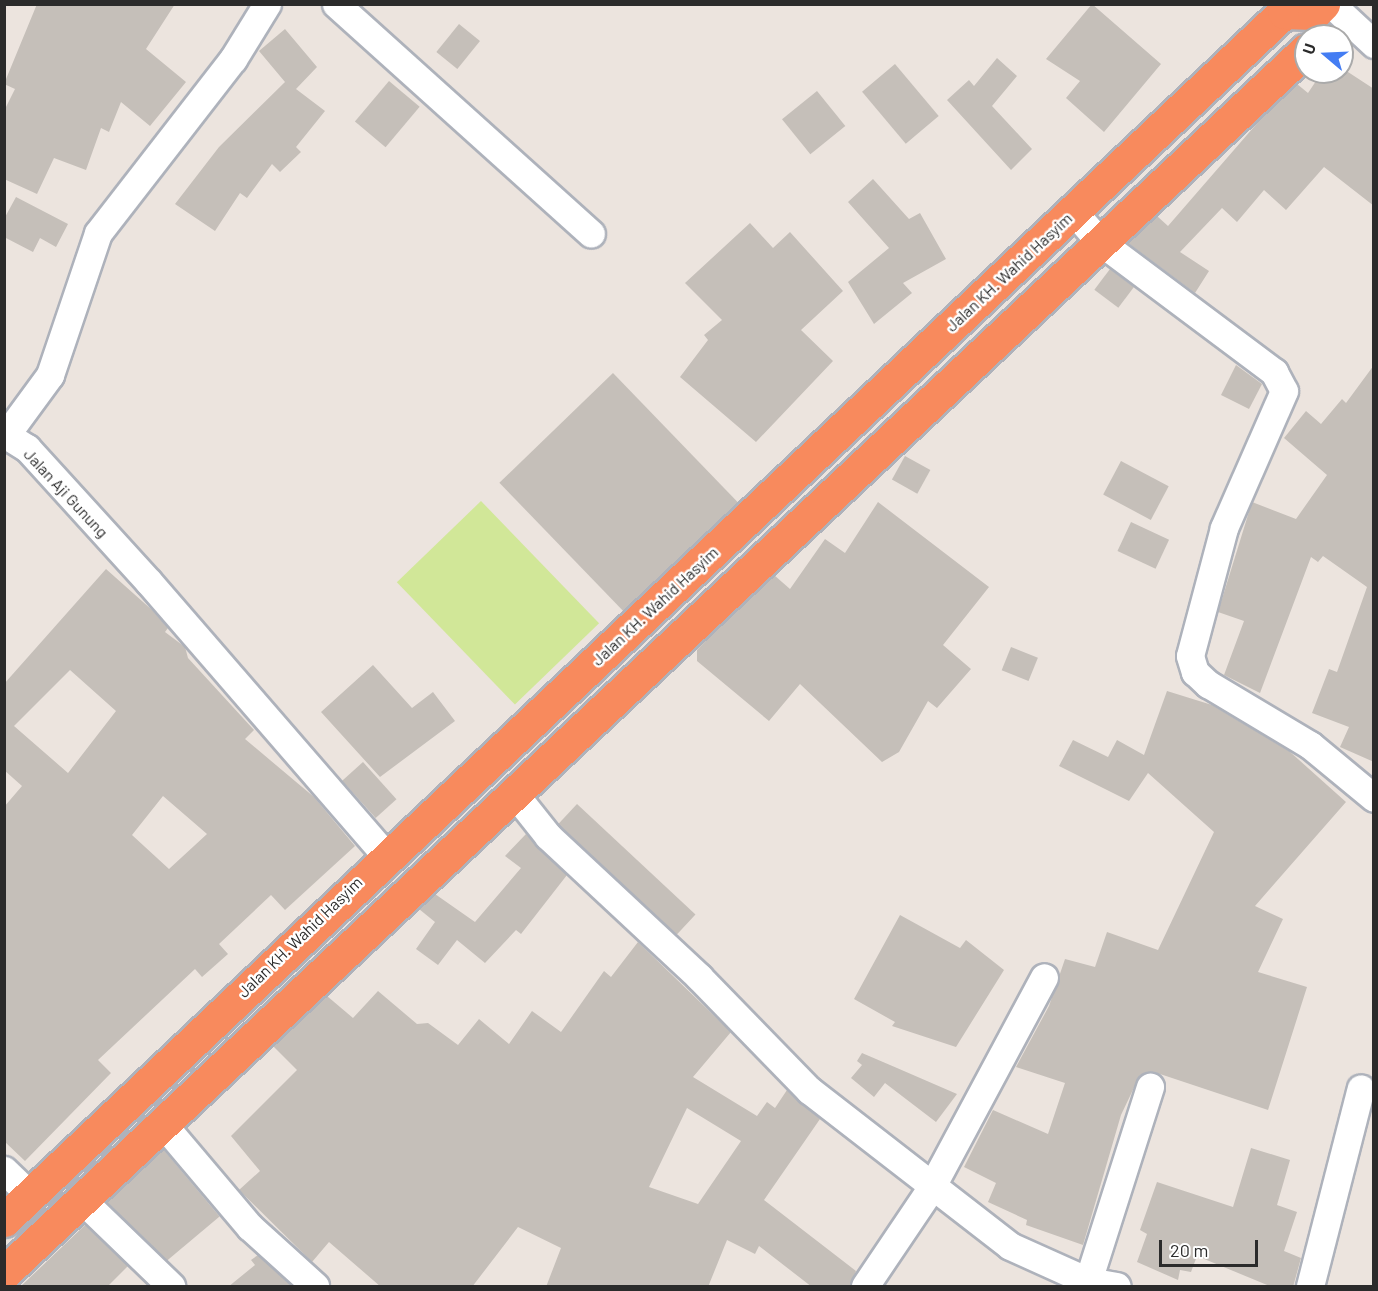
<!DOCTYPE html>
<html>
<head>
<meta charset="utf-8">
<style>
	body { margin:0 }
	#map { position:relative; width:1378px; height:1291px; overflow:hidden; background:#ece4de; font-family:Barlow,sans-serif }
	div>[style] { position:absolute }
	.pitch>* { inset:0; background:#d1e798; transform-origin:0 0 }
	.building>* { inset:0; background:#c5bfb9; transform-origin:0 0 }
	.roads { filter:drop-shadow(2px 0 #aeb2bb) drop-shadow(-2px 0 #aeb2bb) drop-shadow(0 2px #aeb2bb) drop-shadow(0 -2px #aeb2bb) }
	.street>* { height:27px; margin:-13.5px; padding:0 13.5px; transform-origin:13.5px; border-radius:13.5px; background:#fff }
	.highway>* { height:33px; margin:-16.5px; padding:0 16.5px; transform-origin:16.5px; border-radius:16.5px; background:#f88a5d }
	span { translate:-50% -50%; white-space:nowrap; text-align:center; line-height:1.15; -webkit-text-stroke:5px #fff; paint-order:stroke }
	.street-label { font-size:16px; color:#2b2b2b }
	.frame { position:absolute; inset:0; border:6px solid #2b2b2b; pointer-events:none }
	.north { position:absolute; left:1294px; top:24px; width:60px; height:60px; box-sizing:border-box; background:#fff; border:2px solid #aaa; border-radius:50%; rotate:289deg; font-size:16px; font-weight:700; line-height:24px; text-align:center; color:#2b2b2b }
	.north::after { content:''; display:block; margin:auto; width:21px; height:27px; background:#447df3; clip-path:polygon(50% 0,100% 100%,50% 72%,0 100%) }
	.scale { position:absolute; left:1159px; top:1240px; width:99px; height:27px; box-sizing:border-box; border:3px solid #2b2b2b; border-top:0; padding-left:8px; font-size:18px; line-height:21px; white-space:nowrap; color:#2b2b2b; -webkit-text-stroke:4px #fff; paint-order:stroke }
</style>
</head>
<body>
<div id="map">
	<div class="pitch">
		<i style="left:481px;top:501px;width:170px;height:117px;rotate:46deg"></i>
	</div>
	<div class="building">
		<i style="clip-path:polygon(37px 4px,175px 4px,146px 49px,186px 82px,150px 126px,121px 102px,109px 132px,101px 128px,86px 170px,54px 158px,37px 194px,4px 179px,4px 111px,15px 89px,4px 84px)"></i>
		<i style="clip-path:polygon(1092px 4px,1161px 64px,1104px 132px,1066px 98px,1080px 81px,1046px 59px)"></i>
		<i style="left:459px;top:24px;width:27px;height:36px;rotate:39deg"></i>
		<i style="clip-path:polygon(285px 29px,317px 67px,296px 89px,325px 111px,296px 147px,301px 152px,280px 172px,272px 164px,247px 198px,240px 193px,215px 231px,175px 204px,219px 147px,285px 82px,259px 51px)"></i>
		<i style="clip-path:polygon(997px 58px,1017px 76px,992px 106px,1032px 149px,1011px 170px,947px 100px,969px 80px,974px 86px)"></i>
		<i style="left:895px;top:64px;width:68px;height:43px;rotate:50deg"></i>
		<i style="clip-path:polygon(1322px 72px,1348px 72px,1374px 89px,1374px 206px,1324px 167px,1286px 210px,1264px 190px,1237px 222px,1222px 208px,1180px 252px,1209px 271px,1195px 293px,1128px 243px,1157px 216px,1168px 226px,1266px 113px,1297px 84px,1308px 93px)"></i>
		<i style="left:389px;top:81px;width:40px;height:53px;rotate:40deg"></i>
		<i style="left:817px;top:91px;width:45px;height:45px;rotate:51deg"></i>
		<i style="clip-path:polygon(873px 179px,909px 219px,920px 213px,946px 259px,903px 283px,912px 293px,874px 324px,848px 282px,889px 248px,848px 202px)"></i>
		<i style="clip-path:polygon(16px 197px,68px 224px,56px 247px,40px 238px,33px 252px,4px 237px,4px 219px)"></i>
		<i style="clip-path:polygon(750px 223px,773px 248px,790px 232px,843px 291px,801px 330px,833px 361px,756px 442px,680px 377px,708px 340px,704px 335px,722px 320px,685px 283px)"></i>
		<i style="left:1110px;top:269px;width:30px;height:26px;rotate:37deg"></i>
		<i style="clip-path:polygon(1236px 365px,1262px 384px,1249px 409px,1221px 395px)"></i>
		<i style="clip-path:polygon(1374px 365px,1374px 762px,1340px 747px,1349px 727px,1312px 713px,1329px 669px,1337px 672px,1367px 587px,1323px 556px,1318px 562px,1311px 557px,1260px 693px,1224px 675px,1244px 621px,1218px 612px,1252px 502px,1296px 519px,1327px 475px,1284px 438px,1306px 411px,1321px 424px,1342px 399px,1346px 403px)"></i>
		<i style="left:613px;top:373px;width:180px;height:158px;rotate:46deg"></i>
		<i style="left:905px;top:456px;width:29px;height:27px;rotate:29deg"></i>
		<i style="left:1121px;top:461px;width:54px;height:38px;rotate:28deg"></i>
		<i style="clip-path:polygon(878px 502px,989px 587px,943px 645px,971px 669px,937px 708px,928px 701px,899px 752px,882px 762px,800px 684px,769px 721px,697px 661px,697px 650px,710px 636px,774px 575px,790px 589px,825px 539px,845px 553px)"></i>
		<i style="left:1131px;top:522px;width:42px;height:32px;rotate:25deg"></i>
		<i style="clip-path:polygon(evenodd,106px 569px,152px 610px,168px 628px,165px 632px,185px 647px,188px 658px,254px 730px,245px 739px,314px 797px,355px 846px,285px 910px,271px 895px,219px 944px,228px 954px,202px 977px,195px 969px,98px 1060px,111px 1073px,25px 1161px,4px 1141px,4px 807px,22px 786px,4px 770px,4px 684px,106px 569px,70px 670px,116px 711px,68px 773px,14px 726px,70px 670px,106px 569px,163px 796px,207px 834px,169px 869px,132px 835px,163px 796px)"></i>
		<i style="left:1011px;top:647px;width:29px;height:25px;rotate:22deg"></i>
		<i style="clip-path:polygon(373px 665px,412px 708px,433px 692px,455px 721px,380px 777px,321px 712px)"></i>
		<i style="clip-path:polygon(1167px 691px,1212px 705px,1289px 751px,1346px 802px,1255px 906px,1283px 919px,1258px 972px,1307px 987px,1268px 1110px,1154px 1072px,1140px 1075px,1121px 1115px,1083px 1245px,1026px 1225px,1027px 1220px,988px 1202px,996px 1183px,964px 1167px,993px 1110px,1048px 1134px,1065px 1083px,1016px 1067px,1049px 1006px,1065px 959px,1095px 967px,1107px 932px,1158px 950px,1214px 832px,1148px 773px,1129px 801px,1059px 766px,1073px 740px,1108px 757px,1117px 740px,1144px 755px)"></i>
		<i style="left:363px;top:762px;width:50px;height:28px;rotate:48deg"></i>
		<i style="left:577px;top:804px;width:162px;height:28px;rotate:43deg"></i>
		<i style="clip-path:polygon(526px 834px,567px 875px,521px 934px,516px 930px,485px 963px,457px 940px,438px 965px,416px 949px,435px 922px,419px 909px,435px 894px,475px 922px,521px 868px,505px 856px)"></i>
		<i style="clip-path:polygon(900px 915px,960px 948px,966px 940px,1004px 970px,956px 1047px,892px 1026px,895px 1022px,854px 999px)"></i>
		<i style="clip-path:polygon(evenodd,638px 942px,731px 1032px,693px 1077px,757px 1116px,767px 1102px,775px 1108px,787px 1090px,820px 1119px,764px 1200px,856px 1271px,850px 1287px,812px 1287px,759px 1246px,755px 1254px,727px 1240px,708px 1287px,546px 1287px,561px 1248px,518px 1227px,472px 1287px,381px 1287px,329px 1242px,312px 1262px,239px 1190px,260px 1171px,231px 1136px,297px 1070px,273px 1046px,327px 996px,353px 1018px,378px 991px,417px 1024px,428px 1023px,458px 1045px,479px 1019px,509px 1044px,532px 1011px,561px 1032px,604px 971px,611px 977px,638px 942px,687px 1108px,741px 1141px,698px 1204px,649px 1187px,687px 1108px)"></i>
		<i style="clip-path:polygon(862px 1053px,897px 1068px,957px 1094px,936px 1122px,885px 1083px,874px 1097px,851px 1078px,862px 1065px,857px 1061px)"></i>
		<i style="clip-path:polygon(1251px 1148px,1290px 1160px,1277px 1205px,1297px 1212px,1284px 1251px,1301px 1258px,1293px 1287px,1272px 1287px,1197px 1256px,1191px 1272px,1180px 1270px,1178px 1280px,1137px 1262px,1147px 1234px,1140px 1230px,1157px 1182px,1233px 1207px)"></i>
		<i style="left:163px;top:1149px;width:88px;height:77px;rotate:50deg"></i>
		<i style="clip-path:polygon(85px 1225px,128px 1266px,107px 1287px,20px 1287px)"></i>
		<i style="clip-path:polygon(258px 1255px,291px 1285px,289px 1287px,228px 1287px,255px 1265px,251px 1260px)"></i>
	</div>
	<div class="roads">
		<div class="street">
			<i style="left:267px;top:4px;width:65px;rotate:121.7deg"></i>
			<i style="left:233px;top:59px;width:220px;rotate:127.8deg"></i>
			<i style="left:98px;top:233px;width:150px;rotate:108.7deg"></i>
			<i style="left:50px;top:375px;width:74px;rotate:126.3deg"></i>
			<i style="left:6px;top:435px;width:25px;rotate:32deg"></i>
			<i style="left:27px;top:448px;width:181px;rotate:47.7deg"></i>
			<i style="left:149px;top:582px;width:362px;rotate:49.1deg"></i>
			<i style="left:336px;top:4px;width:343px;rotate:42deg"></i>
			<i style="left:1331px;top:4px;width:59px;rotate:42.9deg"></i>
			<i style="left:1073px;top:211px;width:40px;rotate:49deg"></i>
			<i style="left:1099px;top:241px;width:219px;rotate:36.8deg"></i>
			<i style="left:1274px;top:372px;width:21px;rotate:62deg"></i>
			<i style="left:1284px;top:391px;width:150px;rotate:113.7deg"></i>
			<i style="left:1224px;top:528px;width:132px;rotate:104.9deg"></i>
			<i style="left:1190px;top:656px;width:17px;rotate:73deg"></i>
			<i style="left:1195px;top:672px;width:18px;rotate:43deg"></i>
			<i style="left:1208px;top:684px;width:119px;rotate:30.9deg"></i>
			<i style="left:1310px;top:745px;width:83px;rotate:39.6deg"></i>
			<i style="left:513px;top:792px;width:56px;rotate:51.5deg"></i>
			<i style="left:548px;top:836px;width:207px;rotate:43deg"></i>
			<i style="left:699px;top:977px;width:158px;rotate:45.8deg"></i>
			<i style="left:809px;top:1090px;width:254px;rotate:37.8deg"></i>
			<i style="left:1010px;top:1246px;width:85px;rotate:24.2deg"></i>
			<i style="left:1088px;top:1281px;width:29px;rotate:10deg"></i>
			<i style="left:162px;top:1123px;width:136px;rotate:49.8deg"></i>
			<i style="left:250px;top:1227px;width:88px;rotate:42.2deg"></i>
			<i style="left:4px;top:1170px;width:37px;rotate:44deg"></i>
			<i style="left:80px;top:1198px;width:127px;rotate:44deg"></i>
			<i style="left:1088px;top:1281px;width:204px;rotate:-72.3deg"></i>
			<i style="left:865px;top:1286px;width:118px;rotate:-56deg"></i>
			<i style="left:931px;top:1188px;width:239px;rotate:-61.8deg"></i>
			<i style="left:1310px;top:1286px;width:204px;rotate:-75.6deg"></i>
		</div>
		<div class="highway">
			<i style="left:4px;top:1220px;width:1760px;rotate:-43.34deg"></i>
			<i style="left:1284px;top:12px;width:30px;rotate:2deg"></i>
			<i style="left:1314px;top:13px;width:13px;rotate:-45deg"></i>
			<i style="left:4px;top:1273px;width:1786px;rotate:-43.21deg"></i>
		</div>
	</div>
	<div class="street-label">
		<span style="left:1009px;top:272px;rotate:-43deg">Jalan KH. Wahid Hasyim</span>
		<span style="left:66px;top:493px;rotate:47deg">Jalan Aji Gunung</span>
		<span style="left:655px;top:606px;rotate:-43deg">Jalan KH. Wahid Hasyim</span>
		<span style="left:300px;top:937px;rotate:-44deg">Jalan KH. Wahid Hasyim</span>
	</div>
	<div class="frame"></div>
	<div class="north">U</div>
	<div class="scale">20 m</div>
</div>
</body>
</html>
